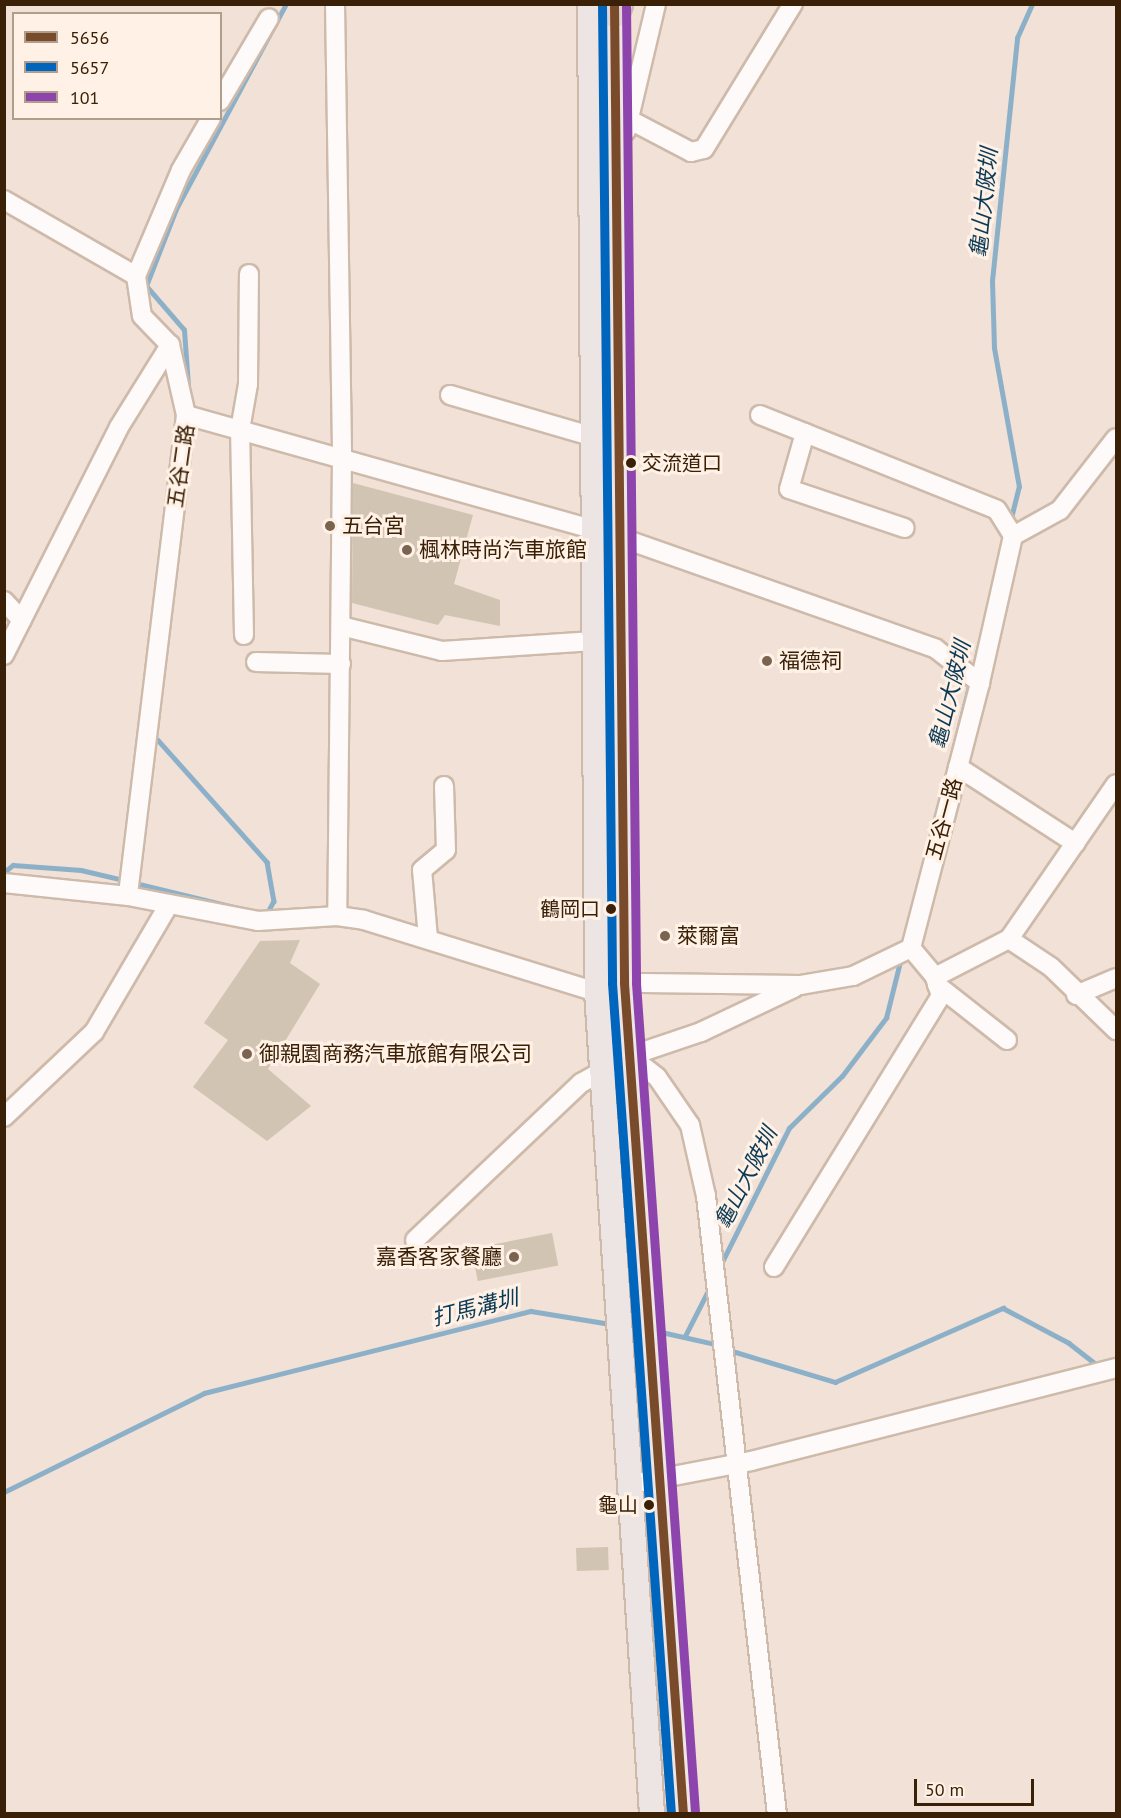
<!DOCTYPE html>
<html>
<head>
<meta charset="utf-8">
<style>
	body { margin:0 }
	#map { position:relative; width:1121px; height:1818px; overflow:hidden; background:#f1e1d6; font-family:"PT Sans","Noto Sans TC",sans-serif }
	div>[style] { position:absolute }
	.stream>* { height:4.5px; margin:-2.25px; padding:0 2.25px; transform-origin:2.25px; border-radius:2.25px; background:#8db0c9 }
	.building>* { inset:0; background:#d2c4b3; transform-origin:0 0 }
	.roads { filter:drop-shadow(2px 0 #cebaaa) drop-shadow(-2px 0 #cebaaa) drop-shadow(0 2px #cebaaa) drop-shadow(0 -2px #cebaaa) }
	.minor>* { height:18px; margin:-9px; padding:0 9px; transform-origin:9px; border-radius:9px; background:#fdfaf9 }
	.major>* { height:24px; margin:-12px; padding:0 12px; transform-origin:12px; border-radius:12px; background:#ede4e4 }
	.highway>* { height:27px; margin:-13.5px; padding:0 13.5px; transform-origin:13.5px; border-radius:13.5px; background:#e2d5d7 }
	.bus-1>* { height:9px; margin:-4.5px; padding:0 4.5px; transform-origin:4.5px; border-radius:4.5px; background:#7a4b2a }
	.bus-2>* { height:9px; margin:-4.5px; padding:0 4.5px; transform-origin:4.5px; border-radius:4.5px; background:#0065bd }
	.bus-3>* { height:9px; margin:-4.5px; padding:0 4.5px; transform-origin:4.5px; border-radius:4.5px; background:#8e44ad }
	.dots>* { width:16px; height:16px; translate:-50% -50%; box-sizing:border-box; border:3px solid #fff1e5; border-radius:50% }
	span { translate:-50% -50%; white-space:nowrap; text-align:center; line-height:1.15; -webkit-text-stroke:6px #fff1e5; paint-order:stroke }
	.bus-label { font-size:20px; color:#3a2007 }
	.left { translate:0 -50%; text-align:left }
	.right { translate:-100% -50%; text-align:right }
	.street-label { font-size:21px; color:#3a2007 }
	.poi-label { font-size:21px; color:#3a2007 }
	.water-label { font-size:22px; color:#0b3a56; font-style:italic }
	.frame { position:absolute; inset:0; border:6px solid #3a2007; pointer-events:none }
	.legend { position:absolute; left:12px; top:12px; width:210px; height:108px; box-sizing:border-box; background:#fff1e5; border:2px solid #b09d8c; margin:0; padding:8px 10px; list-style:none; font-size:18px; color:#3a2007 }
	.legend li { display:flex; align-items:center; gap:12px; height:30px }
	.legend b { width:30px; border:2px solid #b09d8c }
	.scale { position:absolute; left:914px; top:1779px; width:120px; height:27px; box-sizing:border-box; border:3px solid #3a2007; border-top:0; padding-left:8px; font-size:18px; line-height:21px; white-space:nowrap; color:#3a2007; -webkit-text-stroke:4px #fff1e5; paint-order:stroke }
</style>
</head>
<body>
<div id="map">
	<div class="stream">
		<i style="left:188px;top:386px;width:56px;rotate:-94.1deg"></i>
		<i style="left:184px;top:330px;width:58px;rotate:-130.8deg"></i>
		<i style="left:146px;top:286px;width:83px;rotate:-68.7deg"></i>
		<i style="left:176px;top:209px;width:233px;rotate:-61.8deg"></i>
		<i style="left:1010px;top:522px;width:36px;rotate:-76deg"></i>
		<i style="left:1019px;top:487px;width:141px;rotate:-100.2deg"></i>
		<i style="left:994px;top:348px;width:67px;rotate:-91.7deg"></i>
		<i style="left:992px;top:281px;width:244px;rotate:-84.1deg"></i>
		<i style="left:1017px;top:38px;width:37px;rotate:-66deg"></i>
		<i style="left:973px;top:671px;width:31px;rotate:-77deg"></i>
		<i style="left:158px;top:740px;width:164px;rotate:48.2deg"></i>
		<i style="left:267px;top:862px;width:40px;rotate:80deg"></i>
		<i style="left:274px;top:901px;width:15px;rotate:118deg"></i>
		<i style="left:949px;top:767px;width:88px;rotate:-76.1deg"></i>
		<i style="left:4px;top:872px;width:11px;rotate:-38deg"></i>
		<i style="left:13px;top:865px;width:68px;rotate:4.2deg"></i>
		<i style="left:81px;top:870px;width:44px;rotate:13.1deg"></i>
		<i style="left:135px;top:883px;width:115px;rotate:13.6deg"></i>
		<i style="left:720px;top:1266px;width:154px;rotate:-63.4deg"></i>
		<i style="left:789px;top:1128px;width:74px;rotate:-44.5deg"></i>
		<i style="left:842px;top:1076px;width:73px;rotate:-52.8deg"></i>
		<i style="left:886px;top:1018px;width:62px;rotate:-76deg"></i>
		<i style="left:657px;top:1331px;width:64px;rotate:12.7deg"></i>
		<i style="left:685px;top:1336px;width:55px;rotate:-63deg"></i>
		<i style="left:729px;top:1350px;width:111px;rotate:16.8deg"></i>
		<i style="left:835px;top:1382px;width:184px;rotate:-23.8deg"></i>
		<i style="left:1003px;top:1308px;width:75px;rotate:27.9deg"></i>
		<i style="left:1069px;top:1343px;width:37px;rotate:38deg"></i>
		<i style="left:4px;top:1492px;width:223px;rotate:-26.3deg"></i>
		<i style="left:204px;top:1393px;width:337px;rotate:-14.1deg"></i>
		<i style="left:531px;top:1311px;width:80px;rotate:9.3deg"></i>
	</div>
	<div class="building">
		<i style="clip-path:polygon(353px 483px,473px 515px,454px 584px,500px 600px,500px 626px,445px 615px,438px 625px,352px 603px)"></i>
		<i style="clip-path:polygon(300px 940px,290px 963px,320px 984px,268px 1069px,311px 1106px,267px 1141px,193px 1087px,228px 1040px,204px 1023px,260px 941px)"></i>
		<i style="left:552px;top:1233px;width:33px;height:82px;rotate:79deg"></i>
		<i style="left:608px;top:1547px;width:23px;height:32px;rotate:88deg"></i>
	</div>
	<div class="roads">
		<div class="minor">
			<i style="left:335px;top:4px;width:455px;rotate:89.1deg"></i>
			<i style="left:342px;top:459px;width:457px;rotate:90.6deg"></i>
			<i style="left:220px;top:101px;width:96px;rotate:-59.4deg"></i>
			<i style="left:630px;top:120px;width:69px;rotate:27.7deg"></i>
			<i style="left:691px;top:152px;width:13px;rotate:-13deg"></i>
			<i style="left:704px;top:149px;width:170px;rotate:-58.5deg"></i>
			<i style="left:626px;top:131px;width:130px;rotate:-76.7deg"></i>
			<i style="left:4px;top:200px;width:152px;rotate:29.9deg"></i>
			<i style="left:136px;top:276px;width:40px;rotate:81.5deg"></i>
			<i style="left:142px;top:316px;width:40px;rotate:46deg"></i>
			<i style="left:170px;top:345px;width:72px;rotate:77.1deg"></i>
			<i style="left:186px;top:415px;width:484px;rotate:96.9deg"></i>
			<i style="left:136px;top:276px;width:115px;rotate:-67deg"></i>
			<i style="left:181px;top:170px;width:60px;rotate:-60deg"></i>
			<i style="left:450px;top:395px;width:146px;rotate:16.3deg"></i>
			<i style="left:186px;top:415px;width:421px;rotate:15.7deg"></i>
			<i style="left:760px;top:415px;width:255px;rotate:21.8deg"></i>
			<i style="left:997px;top:510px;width:31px;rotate:58deg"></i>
			<i style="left:1013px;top:536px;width:151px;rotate:102.7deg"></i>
			<i style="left:805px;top:433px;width:58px;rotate:105.9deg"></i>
			<i style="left:789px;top:489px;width:122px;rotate:18.6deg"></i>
			<i style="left:616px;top:536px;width:339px;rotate:19.4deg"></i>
			<i style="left:936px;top:649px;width:56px;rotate:37.7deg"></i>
			<i style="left:980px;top:683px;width:274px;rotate:104.6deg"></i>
			<i style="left:911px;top:948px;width:64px;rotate:154.2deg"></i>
			<i style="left:853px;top:976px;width:54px;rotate:170.4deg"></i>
			<i style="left:800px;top:985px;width:176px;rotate:-179.3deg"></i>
			<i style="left:1013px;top:536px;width:54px;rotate:-29deg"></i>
			<i style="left:1060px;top:510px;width:91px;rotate:-52.1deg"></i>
			<i style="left:4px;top:601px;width:26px;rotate:47deg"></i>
			<i style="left:341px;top:626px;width:104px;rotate:13.9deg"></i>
			<i style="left:442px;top:651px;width:152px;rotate:-3.8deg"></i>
			<i style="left:244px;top:635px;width:205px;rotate:-91.1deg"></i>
			<i style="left:240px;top:430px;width:47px;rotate:-80.1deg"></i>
			<i style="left:248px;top:384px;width:110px;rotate:-89.5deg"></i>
			<i style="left:4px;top:655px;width:255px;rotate:-63.2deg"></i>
			<i style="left:119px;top:427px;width:97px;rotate:-58.1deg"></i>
			<i style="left:256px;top:662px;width:85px;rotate:1.3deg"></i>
			<i style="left:958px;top:767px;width:140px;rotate:33deg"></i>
			<i style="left:4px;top:883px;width:125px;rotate:6deg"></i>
			<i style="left:128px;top:896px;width:132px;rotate:10.9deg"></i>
			<i style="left:258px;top:921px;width:79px;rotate:-3.6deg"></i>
			<i style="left:337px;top:916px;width:27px;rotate:8deg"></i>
			<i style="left:364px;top:920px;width:244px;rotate:17.2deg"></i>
			<i style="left:428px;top:938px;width:68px;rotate:-95deg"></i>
			<i style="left:422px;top:870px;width:31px;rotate:-40deg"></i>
			<i style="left:446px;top:850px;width:64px;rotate:-91.8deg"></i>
			<i style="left:1009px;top:939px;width:50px;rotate:33.7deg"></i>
			<i style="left:1051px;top:967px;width:91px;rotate:44.1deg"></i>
			<i style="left:911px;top:948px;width:38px;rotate:50deg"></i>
			<i style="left:935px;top:977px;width:83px;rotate:-27.2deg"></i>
			<i style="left:1009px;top:939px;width:188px;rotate:-55.4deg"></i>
			<i style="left:937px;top:985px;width:89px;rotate:38.2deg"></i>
			<i style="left:1076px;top:995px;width:43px;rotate:-23deg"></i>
			<i style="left:630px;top:1056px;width:75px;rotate:-18.7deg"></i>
			<i style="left:701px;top:1032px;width:103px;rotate:-25.3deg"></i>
			<i style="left:4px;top:1117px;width:124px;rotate:-43.4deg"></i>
			<i style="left:94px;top:1032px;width:148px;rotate:-59.6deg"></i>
			<i style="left:415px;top:1240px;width:228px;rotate:-43.4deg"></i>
			<i style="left:581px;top:1083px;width:56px;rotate:-28.9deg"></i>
			<i style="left:630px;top:1056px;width:34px;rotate:38deg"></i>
			<i style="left:657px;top:1077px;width:58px;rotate:55.5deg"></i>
			<i style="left:690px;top:1125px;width:73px;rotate:77.3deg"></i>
			<i style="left:706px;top:1196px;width:622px;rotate:83.45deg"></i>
			<i style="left:774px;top:1267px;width:318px;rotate:-58.4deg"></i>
			<i style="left:941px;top:996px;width:20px;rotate:-108deg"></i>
			<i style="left:632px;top:1484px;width:121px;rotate:-10.9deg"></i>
			<i style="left:751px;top:1461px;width:377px;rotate:-14.3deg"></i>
		</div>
		<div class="major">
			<i style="left:590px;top:4px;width:988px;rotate:89.59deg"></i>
			<i style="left:597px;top:992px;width:824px;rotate:86.17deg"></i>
			<i style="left:614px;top:4px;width:979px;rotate:89.41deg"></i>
			<i style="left:624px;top:983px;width:833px;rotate:85.94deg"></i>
		</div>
		<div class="highway">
			<i style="left:614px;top:13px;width:10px;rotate:-66deg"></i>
		</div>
	</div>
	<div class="bus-1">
		<i style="left:614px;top:4px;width:979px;rotate:89.41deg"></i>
		<i style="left:624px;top:983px;width:833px;rotate:85.94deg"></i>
	</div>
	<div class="bus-2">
		<i style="left:602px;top:4px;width:979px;rotate:89.41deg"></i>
		<i style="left:612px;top:983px;width:833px;rotate:85.94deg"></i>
	</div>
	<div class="bus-3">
		<i style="left:626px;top:4px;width:979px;rotate:89.41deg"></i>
		<i style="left:636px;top:983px;width:832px;rotate:85.93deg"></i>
	</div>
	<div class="dots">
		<i style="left:631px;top:463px;background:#3a2007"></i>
		<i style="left:330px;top:526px;background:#7a644f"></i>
		<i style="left:407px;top:550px;background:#7a644f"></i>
		<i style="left:767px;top:661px;background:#7a644f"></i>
		<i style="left:611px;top:909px;background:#3a2007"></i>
		<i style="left:665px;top:936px;background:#7a644f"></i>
		<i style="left:247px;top:1054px;background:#7a644f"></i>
		<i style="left:514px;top:1257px;background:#7a644f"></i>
		<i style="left:649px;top:1505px;background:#3a2007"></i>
	</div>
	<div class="bus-label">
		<span class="left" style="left:642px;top:463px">交流道口</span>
		<span class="right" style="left:600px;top:909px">鶴岡口</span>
		<span class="right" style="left:638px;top:1505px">龜山</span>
	</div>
	<div class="street-label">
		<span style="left:181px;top:466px;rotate:-82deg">五谷二路</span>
		<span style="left:944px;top:819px;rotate:-75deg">五谷一路</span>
	</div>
	<div class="poi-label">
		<span class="left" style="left:342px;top:526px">五台宮</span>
		<span class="left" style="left:419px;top:550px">楓林時尚汽車旅館</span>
		<span class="left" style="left:779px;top:661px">福德祠</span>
		<span class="left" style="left:677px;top:936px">萊爾富</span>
		<span class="left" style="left:259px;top:1054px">御親園商務汽車旅館有限公司</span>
		<span class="right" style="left:502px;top:1257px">嘉香客家餐廳</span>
	</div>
	<div class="water-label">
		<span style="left:984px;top:203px;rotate:-84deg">龜山大陂圳</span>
		<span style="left:950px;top:695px;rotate:-76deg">龜山大陂圳</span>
		<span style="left:746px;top:1178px;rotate:-63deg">龜山大陂圳</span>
		<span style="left:475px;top:1308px;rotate:-14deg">打馬溝圳</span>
	</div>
	<div class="frame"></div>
	<ul class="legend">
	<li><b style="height:8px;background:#7a4b2a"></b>5656</li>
	<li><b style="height:8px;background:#0065bd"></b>5657</li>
	<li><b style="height:8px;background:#8e44ad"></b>101</li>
	</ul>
	<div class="scale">50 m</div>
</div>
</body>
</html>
